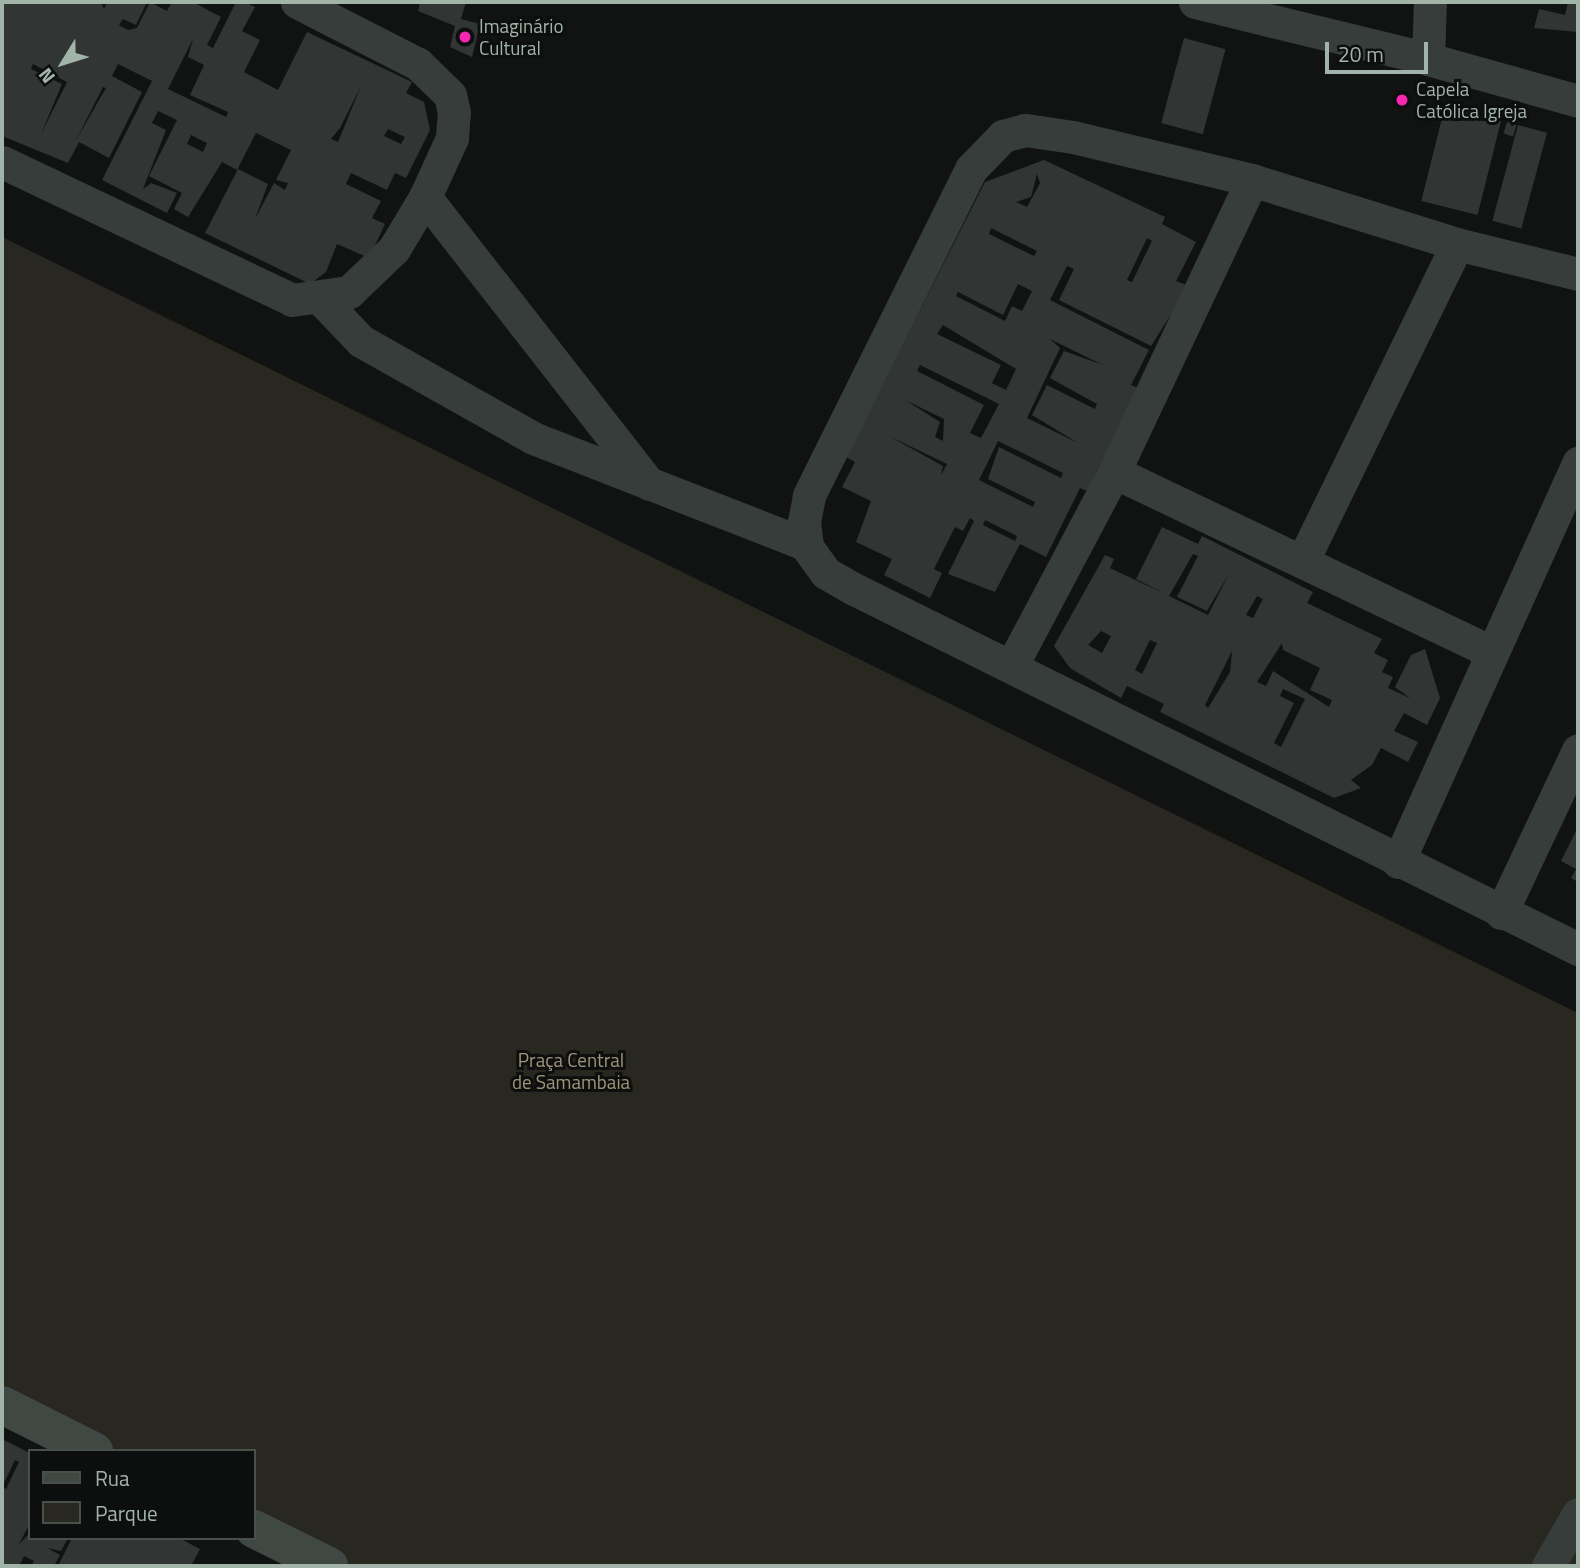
<!DOCTYPE html>
<html>
<head>
<meta charset="utf-8">
<style>
	body { margin:0 }
	#map { position:relative; width:1580px; height:1568px; overflow:hidden; background:#111313; font-family:"Titillium Web",sans-serif }
	div>[style] { position:absolute }
	.green>* { inset:0; background:#282720 }
	.building>* { inset:0; background:#313533; transform-origin:0 0 }
	.street>* { height:33px; margin:-16.5px; padding:0 16.5px; transform-origin:16.5px; border-radius:16.5px; background:#363d3a }
	.secondary>* { height:38px; margin:-19px; padding:0 19px; transform-origin:19px; border-radius:19px; background:#404844 }
	.dots>* { width:19px; height:19px; translate:-50% -50%; box-sizing:border-box; border:4px solid #0d0e0e; border-radius:50% }
	span { translate:-50% -50%; white-space:nowrap; text-align:center; line-height:1.15; -webkit-text-stroke:6px #0d0e0e; paint-order:stroke }
	.poi-label { font-size:19px; color:#a2b4a9 }
	.left { translate:0 -50%; text-align:left }
	.park-label { font-size:19px; color:#a09579 }
	.frame { position:absolute; inset:0; border:4px solid #a2b4a9; pointer-events:none }
	.legend { position:absolute; left:28px; top:1449px; width:228px; height:91px; box-sizing:border-box; background:#0d0e0e; border:2px solid #49504c; margin:0; padding:9px 12px; list-style:none; font-size:21px; color:#a2b4a9 }
	.legend li { display:flex; align-items:center; gap:14px; height:35px }
	.legend b { width:35px; border:2px solid #49504c }
	.north { position:absolute; left:28px; top:28px; width:70px; height:70px; -webkit-text-stroke:5px #0d0e0e; paint-order:stroke; rotate:232deg; font-size:19px; font-weight:700; line-height:28px; text-align:center; color:#a2b4a9 }
	.north::after { content:''; display:block; margin:auto; width:24px; height:32px; background:#a2b4a9; clip-path:polygon(50% 0,100% 100%,50% 72%,0 100%) }
	.scale { position:absolute; left:1325px; top:42px; width:103px; height:32px; box-sizing:border-box; border:4px solid #a2b4a9; border-top:0; padding-left:9px; font-size:21px; line-height:24px; white-space:nowrap; color:#a2b4a9; -webkit-text-stroke:5px #0d0e0e; paint-order:stroke }
</style>
</head>
<body>
<div id="map">
	<div class="green">
		<i style="clip-path:polygon(2px 237px,1578px 1013px,1578px 1566px,295px 1566px,254px 1538px,254px 1451px,66px 1451px,2px 1418px)"></i>
	</div>
	<div class="building">
		<i style="clip-path:polygon(evenodd,2px 2px,101px 2px,104px 9px,107px 2px,147px 2px,136px 25px,123px 19px,119px 25px,128px 30px,137px 28px,150px 2px,167px 11px,172px 2px,193px 2px,221px 17px,207px 45px,213px 48px,236px 2px,245px 2px,255px 7px,242px 31px,260px 40px,244px 72px,278px 90px,307px 32px,412px 82px,406px 93px,424px 102px,430px 130px,406px 178px,395px 173px,387px 190px,351px 173px,346px 184px,381px 201px,372px 218px,385px 224px,369px 258px,337px 244px,326px 272px,310px 284px,205px 233px,238px 169px,268px 184px,255px 219px,274px 183px,285px 190px,288px 183px,276px 180px,291px 150px,256px 133px,237px 170px,222px 162px,188px 217px,174px 209px,182px 193px,149px 176px,177px 120px,158px 111px,152px 123px,166px 130px,143px 189px,151px 183px,177px 193px,167px 213px,102px 180px,152px 81px,118px 64px,112px 76px,142px 92px,109px 158px,79px 142px,68px 163px,2px 136px,2px 2px,193px 39px,188px 57px,204px 65px,190px 95px,228px 112px,226px 117px,168px 89px,193px 39px,2px 2px,33px 64px,67px 82px,41px 134px,62px 84px,31px 69px,33px 64px,2px 2px,361px 86px,338px 142px,331px 139px,340px 128px,361px 86px,2px 2px,103px 87px,106px 88px,76px 140px,103px 87px,2px 2px,388px 129px,405px 137px,401px 144px,384px 136px,388px 129px,2px 2px,191px 135px,207px 143px,203px 152px,187px 144px,191px 135px)"></i>
		<i style="clip-path:polygon(420px 2px,466px 2px,461px 19px,480px 24px,472px 57px,450px 47px,455px 26px,418px 11px)"></i>
		<i style="clip-path:polygon(1568px 2px,1578px 2px,1578px 32px,1534px 28px,1539px 9px,1565px 15px)"></i>
		<i style="left:1184px;top:38px;width:43px;height:88px;rotate:15deg"></i>
		<i style="left:1445px;top:106px;width:58px;height:98px;rotate:14deg"></i>
		<i style="left:1507px;top:122px;width:10px;height:12px;rotate:17deg"></i>
		<i style="left:1518px;top:125px;width:30px;height:99px;rotate:15deg"></i>
		<i style="clip-path:polygon(evenodd,1044px 160px,1165px 217px,1162px 224px,1196px 242px,1176px 281px,1189px 286px,1151px 346px,1059px 300px,1074px 269px,1067px 266px,1050px 300px,1149px 350px,1131px 385px,1138px 388px,1087px 491px,1080px 488px,1046px 557px,1020px 544px,995px 592px,948px 574px,974px 521px,970px 518px,963px 531px,955px 527px,934px 569px,942px 573px,930px 598px,884px 575px,892px 559px,856px 542px,871px 501px,842px 487px,855px 462px,846px 457px,985px 182px,1044px 160px,1037px 174px,1040px 183px,1027px 207px,1016px 202px,1031px 197px,1037px 174px,1044px 160px,991px 228px,1037px 251px,1034px 256px,989px 234px,991px 228px,1044px 160px,1147px 238px,1152px 241px,1132px 282px,1127px 280px,1147px 238px,1044px 160px,1018px 284px,1032px 291px,1022px 311px,1012px 306px,1005px 321px,956px 296px,958px 292px,1003px 315px,1018px 284px,1044px 160px,943px 325px,1016px 369px,1006px 390px,992px 383px,1001px 365px,937px 334px,943px 325px,1044px 160px,1050px 339px,1103px 365px,1064px 351px,1050px 378px,1097px 404px,1095px 409px,1047px 385px,1032px 415px,1078px 443px,1027px 418px,1060px 348px,1050px 339px,1044px 160px,920px 365px,999px 404px,981px 438px,970px 433px,984px 405px,917px 371px,920px 365px,1044px 160px,905px 400px,944px 419px,943px 441px,935px 437px,940px 422px,905px 400px,1044px 160px,889px 436px,947px 464px,941px 475px,943px 466px,889px 436px,1044px 160px,998px 441px,1063px 473px,1061px 478px,999px 447px,988px 479px,1035px 502px,1033px 507px,979px 480px,998px 441px,1044px 160px,985px 520px,1017px 536px,1015px 541px,983px 525px,985px 520px)"></i>
		<i style="clip-path:polygon(evenodd,1162px 527px,1198px 544px,1202px 536px,1313px 592px,1307px 603px,1382px 639px,1374px 653px,1388px 660px,1382px 672px,1393px 677px,1388px 688px,1410px 698px,1395px 687px,1411px 655px,1425px 649px,1440px 698px,1427px 725px,1404px 713px,1394px 731px,1418px 742px,1408px 762px,1381px 748px,1372px 765px,1351px 780px,1361px 788px,1334px 798px,1160px 712px,1164px 704px,1127px 686px,1121px 698px,1070px 668px,1054px 646px,1105px 555px,1114px 559px,1110px 568px,1165px 594px,1136px 579px,1162px 527px,1193px 554px,1198px 556px,1177px 597px,1207px 611px,1230px 572px,1208px 615px,1169px 596px,1193px 554px,1162px 527px,1257px 596px,1263px 599px,1253px 618px,1246px 615px,1257px 596px,1162px 527px,1101px 631px,1111px 636px,1102px 653px,1088px 645px,1101px 631px,1162px 527px,1150px 640px,1157px 643px,1142px 674px,1135px 670px,1150px 640px,1162px 527px,1282px 643px,1283px 650px,1320px 668px,1310px 690px,1332px 700px,1329px 707px,1273px 671px,1266px 686px,1257px 682px,1282px 643px,1162px 527px,1232px 651px,1230px 672px,1208px 708px,1205px 705px,1232px 651px,1162px 527px,1283px 689px,1305px 699px,1281px 747px,1274px 743px,1294px 703px,1280px 696px,1283px 689px)"></i>
		<i style="clip-path:polygon(1578px 827px,1578px 882px,1571px 878px,1576px 869px,1561px 861px)"></i>
		<i style="clip-path:polygon(evenodd,2px 1439px,30px 1453px,30px 1523px,19px 1544px,30px 1533px,30px 1538px,68px 1538px,61px 1551px,47px 1548px,60px 1555px,54px 1566px,31px 1566px,34px 1561px,24px 1556px,19px 1566px,2px 1566px,2px 1439px,15px 1460px,19px 1462px,6px 1489px,2px 1487px,15px 1460px)"></i>
		<i style="clip-path:polygon(72px 1538px,179px 1538px,200px 1549px,191px 1566px,58px 1566px)"></i>
	</div>
	<div class="street">
		<i style="left:1195px;top:2px;width:240px;rotate:13.7deg"></i>
		<i style="left:1428px;top:59px;width:57px;rotate:-88deg"></i>
		<i style="left:1428px;top:59px;width:156px;rotate:15.6deg"></i>
		<i style="left:2px;top:162px;width:321px;rotate:25.4deg"></i>
		<i style="left:292px;top:300px;width:58px;rotate:-8deg"></i>
		<i style="left:349px;top:292px;width:62px;rotate:-43.7deg"></i>
		<i style="left:394px;top:249px;width:61px;rotate:-59.2deg"></i>
		<i style="left:425px;top:197px;width:65px;rotate:-65.4deg"></i>
		<i style="left:452px;top:138px;width:26px;rotate:-86deg"></i>
		<i style="left:454px;top:112px;width:17px;rotate:-103deg"></i>
		<i style="left:450px;top:95px;width:45px;rotate:-135.9deg"></i>
		<i style="left:418px;top:64px;width:136px;rotate:-152.9deg"></i>
		<i style="left:1252px;top:180px;width:323px;rotate:115.3deg"></i>
		<i style="left:1114px;top:472px;width:419px;rotate:25.5deg"></i>
		<i style="left:425px;top:197px;width:364px;rotate:52deg"></i>
		<i style="left:1578px;top:274px;width:125px;rotate:-166.1deg"></i>
		<i style="left:1457px;top:244px;width:215px;rotate:-162.7deg"></i>
		<i style="left:1252px;top:180px;width:184px;rotate:-166.5deg"></i>
		<i style="left:1073px;top:137px;width:49px;rotate:-171.7deg"></i>
		<i style="left:1025px;top:130px;width:23px;rotate:165deg"></i>
		<i style="left:1003px;top:136px;width:46px;rotate:134.1deg"></i>
		<i style="left:971px;top:169px;width:365px;rotate:116.4deg"></i>
		<i style="left:809px;top:496px;width:26px;rotate:101deg"></i>
		<i style="left:804px;top:522px;width:25px;rotate:83deg"></i>
		<i style="left:807px;top:547px;width:32px;rotate:54deg"></i>
		<i style="left:826px;top:573px;width:30px;rotate:30deg"></i>
		<i style="left:852px;top:588px;width:811px;rotate:26.44deg"></i>
		<i style="left:322px;top:300px;width:57px;rotate:46.4deg"></i>
		<i style="left:361px;top:341px;width:197px;rotate:29.4deg"></i>
		<i style="left:533px;top:438px;width:294px;rotate:21.3deg"></i>
		<i style="left:1304px;top:558px;width:349px;rotate:-64deg"></i>
		<i style="left:1012px;top:665px;width:218px;rotate:-62.1deg"></i>
		<i style="left:1398px;top:862px;width:438px;rotate:-65.7deg"></i>
		<i style="left:1501px;top:913px;width:180px;rotate:-64.7deg"></i>
		<i style="left:1548px;top:1566px;width:60px;rotate:-60deg"></i>
	</div>
	<div class="secondary">
		<i style="left:2px;top:1405px;width:103px;rotate:26.6deg"></i>
		<i style="left:254px;top:1529px;width:84px;rotate:26.3deg"></i>
	</div>
	<div class="dots">
		<i style="left:465px;top:37px;background:#f627b0"></i>
		<i style="left:1402px;top:100px;background:#f627b0"></i>
	</div>
	<div class="poi-label">
		<span class="left" style="left:479px;top:37px">Imaginário<br>Cultural</span>
		<span class="left" style="left:1416px;top:100px">Capela<br>Católica Igreja</span>
	</div>
	<div class="park-label">
		<span style="left:571px;top:1071px">Praça Central<br>de Samambaia</span>
	</div>
	<div class="frame"></div>
	<ul class="legend">
	<li><b style="height:9px;background:#404844"></b>Rua</li>
	<li><b style="height:19px;background:#282720"></b>Parque</li>
	</ul>
	<div class="north">N</div>
	<div class="scale">20 m</div>
</div>
</body>
</html>
